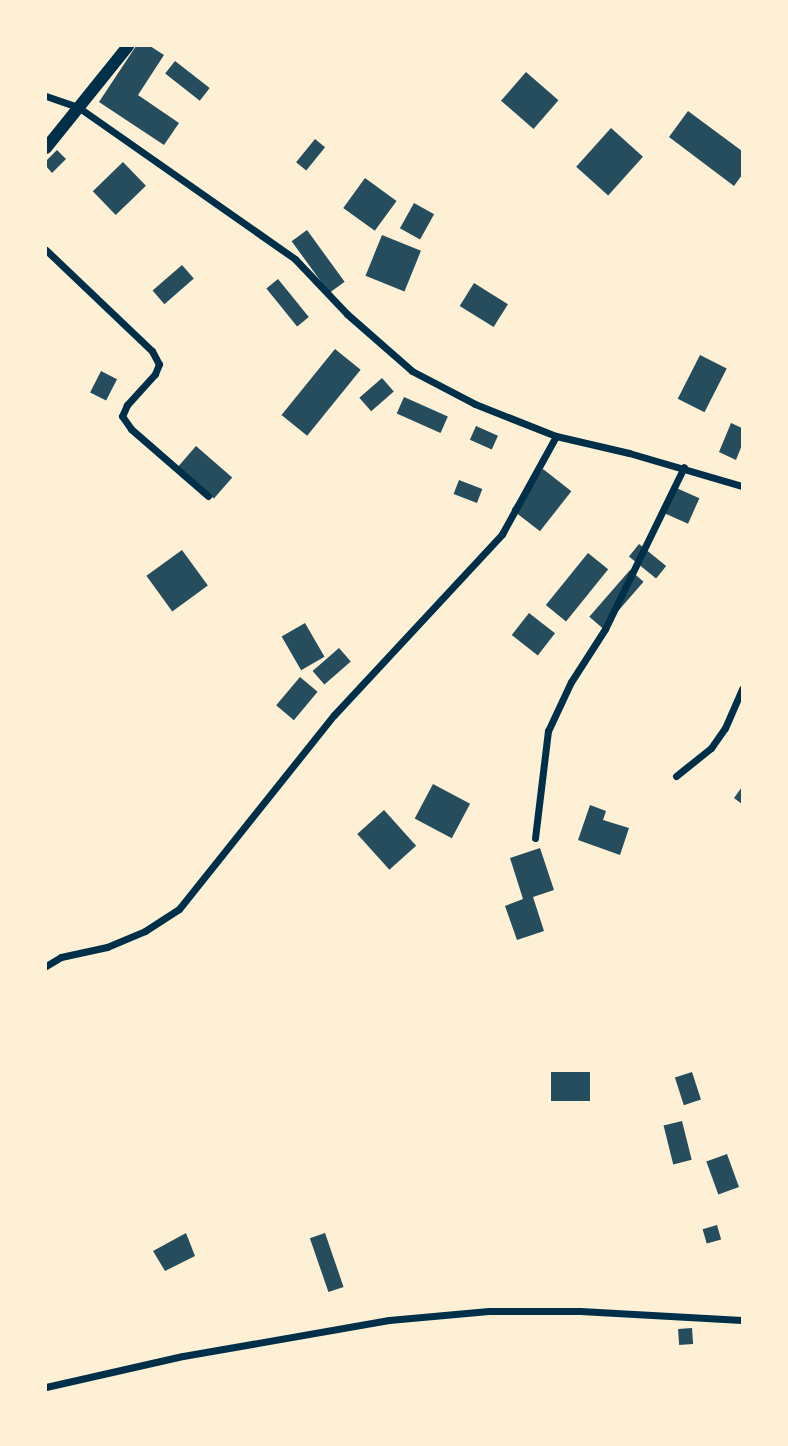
<!DOCTYPE html>
<html>
<head>
<meta charset="utf-8">
<style>
	body { margin:0 }
	#map { position:relative; width:788px; height:1446px; overflow:hidden; background:#fdf0d5; font-family:"IBM Plex Sans",sans-serif }
	div>[style] { position:absolute }
	.building>* { inset:0; background:#264d5e; transform-origin:0 0 }
	.minor>* { height:7px; margin:-3.5px; padding:0 3.5px; transform-origin:3.5px; border-radius:3.5px; background:#003049 }
	.tertiary>* { height:12px; margin:-6px; padding:0 6px; transform-origin:6px; border-radius:6px; background:#003049 }
	span { translate:-50% -50%; white-space:nowrap; text-align:center; line-height:1.15; -webkit-text-stroke:5px #fdf0d5; paint-order:stroke }
	.frame { position:absolute; inset:0; border:47px solid #fdf0d5; pointer-events:none }
</style>
</head>
<body>
<div id="map">
	<div class="building">
		<i style="clip-path:polygon(136px 46px,150px 46px,164px 55px,138px 95px,179px 123px,164px 145px,99px 102px)"></i>
		<i style="left:175px;top:61px;width:44px;height:16px;rotate:38deg"></i>
		<i style="left:526px;top:72px;width:43px;height:38px;rotate:41deg"></i>
		<i style="clip-path:polygon(688px 111px,742px 151px,742px 175px,734px 186px,669px 137px)"></i>
		<i style="left:611px;top:128px;width:43px;height:52px;rotate:42deg"></i>
		<i style="left:315px;top:139px;width:13px;height:30px;rotate:39deg"></i>
		<i style="clip-path:polygon(57px 150px,66px 159px,52px 173px,46px 166px,46px 161px)"></i>
		<i style="left:123px;top:162px;width:33px;height:42px;rotate:46deg"></i>
		<i style="left:365px;top:178px;width:39px;height:37px;rotate:36deg"></i>
		<i style="left:414px;top:203px;width:23px;height:29px;rotate:29deg"></i>
		<i style="left:307px;top:230px;width:64px;height:19px;rotate:54deg"></i>
		<i style="left:382px;top:235px;width:42px;height:44px;rotate:22deg"></i>
		<i style="left:182px;top:265px;width:18px;height:39px;rotate:49deg"></i>
		<i style="left:278px;top:279px;width:49px;height:15px;rotate:51deg"></i>
		<i style="left:474px;top:283px;width:40px;height:27px;rotate:32deg"></i>
		<i style="left:335px;top:349px;width:33px;height:85px;rotate:39deg"></i>
		<i style="left:700px;top:355px;width:30px;height:49px;rotate:27deg"></i>
		<i style="left:101px;top:371px;width:18px;height:24px;rotate:27deg"></i>
		<i style="left:382px;top:378px;width:18px;height:30px;rotate:49deg"></i>
		<i style="left:404px;top:397px;width:48px;height:18px;rotate:24deg"></i>
		<i style="clip-path:polygon(731px 423px,742px 428px,742px 445px,736px 460px,719px 452px)"></i>
		<i style="left:476px;top:426px;width:24px;height:15px;rotate:24deg"></i>
		<i style="left:196px;top:446px;width:48px;height:28px;rotate:41deg"></i>
		<i style="left:543px;top:469px;width:36px;height:51px;rotate:38deg"></i>
		<i style="left:459px;top:480px;width:25px;height:15px;rotate:21deg"></i>
		<i style="left:672px;top:486px;width:30px;height:28px;rotate:24deg"></i>
		<i style="left:639px;top:544px;width:35px;height:16px;rotate:39deg"></i>
		<i style="left:182px;top:550px;width:44px;height:44px;rotate:54deg"></i>
		<i style="left:588px;top:553px;width:26px;height:67px;rotate:39deg"></i>
		<i style="left:630px;top:570px;width:18px;height:62px;rotate:41deg"></i>
		<i style="left:529px;top:613px;width:33px;height:28px;rotate:38deg"></i>
		<i style="left:305px;top:623px;width:39px;height:27px;rotate:60deg"></i>
		<i style="left:339px;top:648px;width:18px;height:35px;rotate:49deg"></i>
		<i style="left:300px;top:677px;width:23px;height:37px;rotate:40deg"></i>
		<i style="left:433px;top:784px;width:42px;height:39px;rotate:28deg"></i>
		<i style="clip-path:polygon(742px 787px,742px 804px,734px 798px)"></i>
		<i style="clip-path:polygon(590px 805px,606px 811px,603px 820px,629px 828px,620px 855px,578px 840px)"></i>
		<i style="left:384px;top:810px;width:48px;height:36px;rotate:48deg"></i>
		<i style="clip-path:polygon(540px 848px,554px 890px,533px 897px,544px 931px,517px 940px,505px 906px,523px 899px,510px 858px)"></i>
		<i style="left:551px;top:1072px;width:39px;height:29px"></i>
		<i style="left:692px;top:1072px;width:29px;height:18px;rotate:72deg"></i>
		<i style="left:682px;top:1121px;width:40px;height:19px;rotate:76deg"></i>
		<i style="left:727px;top:1154px;width:35px;height:22px;rotate:70deg"></i>
		<i style="left:717px;top:1225px;width:15px;height:15px;rotate:74deg"></i>
		<i style="clip-path:polygon(186px 1233px,195px 1256px,165px 1271px,153px 1251px)"></i>
		<i style="left:325px;top:1233px;width:57px;height:16px;rotate:71deg"></i>
		<i style="left:692px;top:1328px;width:16px;height:14px;rotate:86deg"></i>
	</div>
	<div class="minor">
		<i style="left:46px;top:96px;width:34px;rotate:19deg"></i>
		<i style="left:78px;top:107px;width:265px;rotate:35deg"></i>
		<i style="left:295px;top:259px;width:76px;rotate:46.6deg"></i>
		<i style="left:347px;top:314px;width:86px;rotate:41.2deg"></i>
		<i style="left:412px;top:371px;width:71px;rotate:27.6deg"></i>
		<i style="left:475px;top:404px;width:87px;rotate:21.6deg"></i>
		<i style="left:556px;top:436px;width:75px;rotate:13.1deg"></i>
		<i style="left:629px;top:453px;width:118px;rotate:16.3deg"></i>
		<i style="left:46px;top:250px;width:146px;rotate:43.6deg"></i>
		<i style="left:152px;top:351px;width:15px;rotate:62deg"></i>
		<i style="left:159px;top:364px;width:11px;rotate:112deg"></i>
		<i style="left:155px;top:374px;width:42px;rotate:132.1deg"></i>
		<i style="left:127px;top:405px;width:12px;rotate:114deg"></i>
		<i style="left:122px;top:416px;width:16px;rotate:55deg"></i>
		<i style="left:131px;top:429px;width:102px;rotate:41deg"></i>
		<i style="left:676px;top:776px;width:45px;rotate:-38.7deg"></i>
		<i style="left:711px;top:748px;width:24px;rotate:-55deg"></i>
		<i style="left:725px;top:728px;width:43px;rotate:-66.4deg"></i>
		<i style="left:535px;top:838px;width:108px;rotate:-83.1deg"></i>
		<i style="left:548px;top:731px;width:54px;rotate:-64.9deg"></i>
		<i style="left:571px;top:682px;width:63px;rotate:-57.3deg"></i>
		<i style="left:605px;top:629px;width:180px;rotate:-64deg"></i>
		<i style="left:46px;top:966px;width:17px;rotate:-31deg"></i>
		<i style="left:61px;top:957px;width:47px;rotate:-12.3deg"></i>
		<i style="left:107px;top:947px;width:41px;rotate:-22.8deg"></i>
		<i style="left:145px;top:931px;width:40px;rotate:-32.9deg"></i>
		<i style="left:179px;top:909px;width:248px;rotate:-51.4deg"></i>
		<i style="left:334px;top:715px;width:247px;rotate:-47.1deg"></i>
		<i style="left:502px;top:534px;width:112px;rotate:-61.1deg"></i>
		<i style="left:46px;top:1387px;width:140px;rotate:-12.8deg"></i>
		<i style="left:183px;top:1356px;width:209px;rotate:-9.9deg"></i>
		<i style="left:389px;top:1320px;width:100px;rotate:-5.1deg"></i>
		<i style="left:489px;top:1311px;width:91px"></i>
		<i style="left:580px;top:1311px;width:162px;rotate:3.2deg"></i>
	</div>
	<div class="tertiary">
		<i style="left:46px;top:148px;width:131px;rotate:-51.2deg"></i>
	</div>
	<div class="frame"></div>
</div>
</body>
</html>
